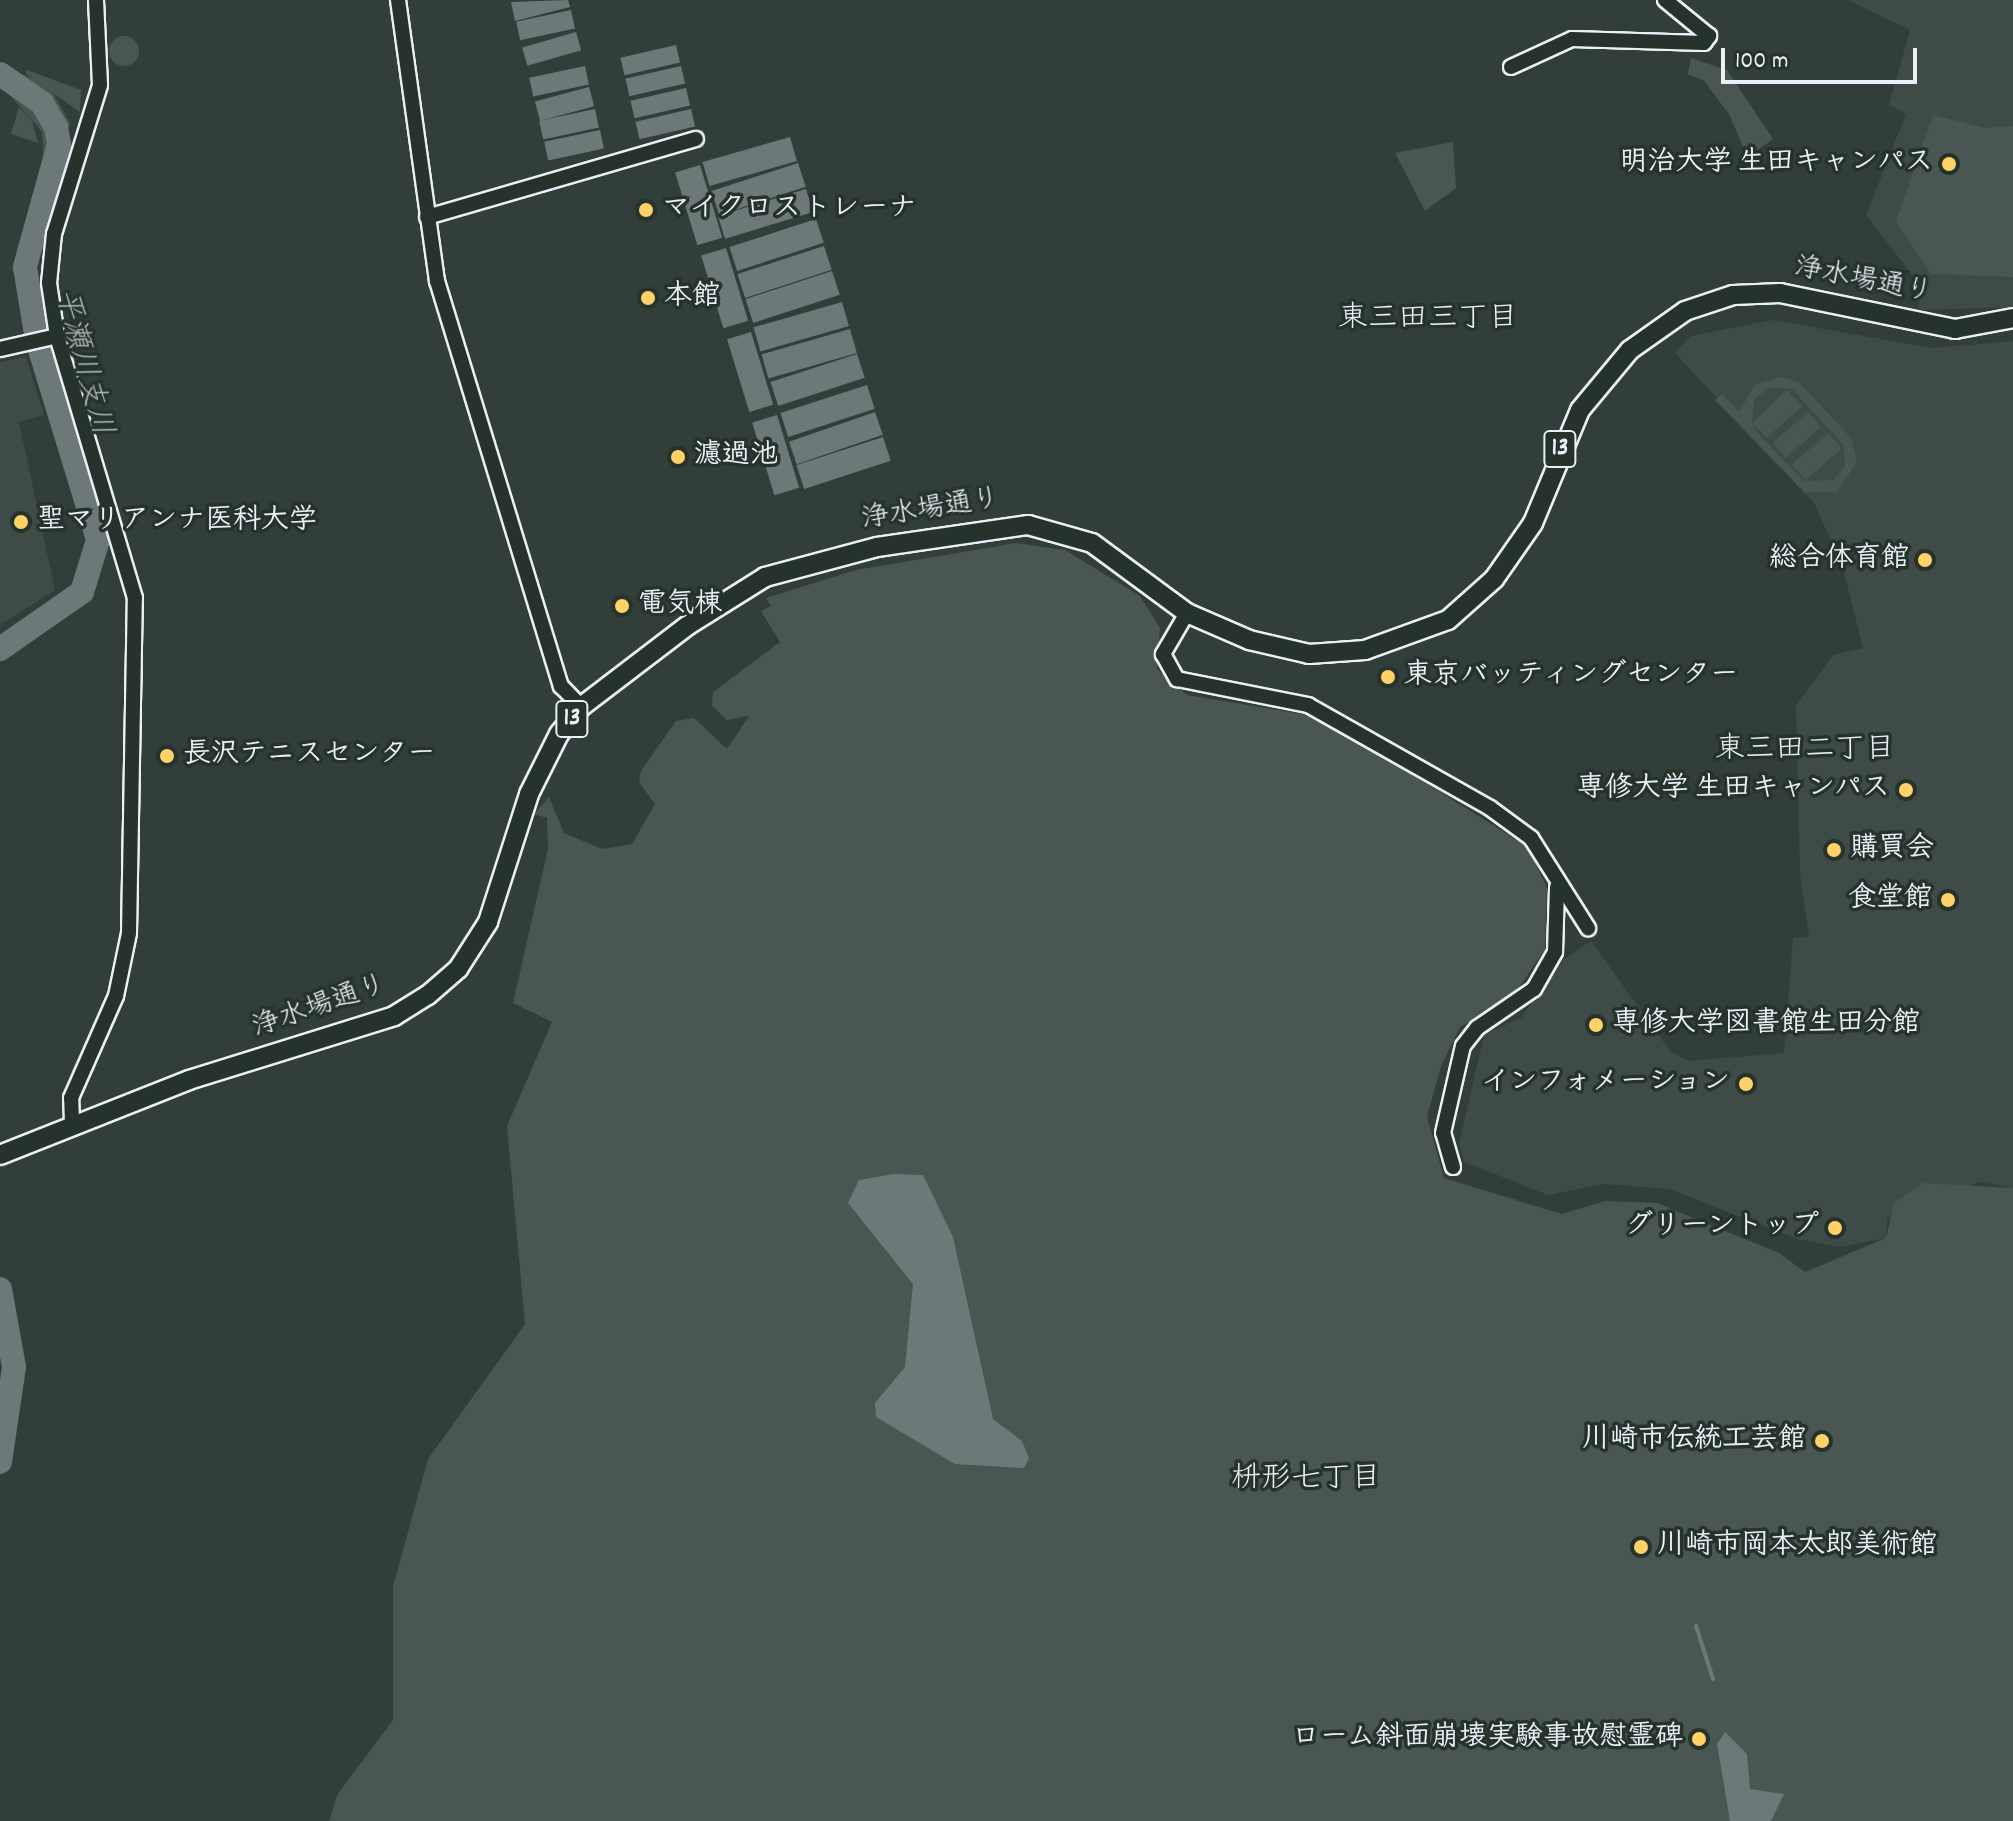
<!DOCTYPE html>
<html>
<head>
<meta charset="utf-8">
<style>
	body { margin:0 }
	#map { position:relative; width:2013px; height:1821px; overflow:hidden; background:#323e39; font-family:Dekko,"Klee One",sans-serif }
	div>[style] { position:absolute }
	.built>* { inset:0; background:#3f4b46 }
	.green>* { inset:0; background:#495651; transform-origin:0 0 }
	.round { border-radius:50% }
	.water>* { inset:0; background:#6d7978; transform-origin:0 0 }
	.stream>* { height:4px; margin:-2px; padding:0 2px; transform-origin:2px; border-radius:2px; background:#6d7978 }
	.river>* { height:24px; margin:-12px; padding:0 12px; transform-origin:12px; border-radius:12px; background:#6d7978 }
	.roads { filter:drop-shadow(2px 0 #e8f1f8) drop-shadow(-2px 0 #e8f1f8) drop-shadow(0 2px #e8f1f8) drop-shadow(0 -2px #e8f1f8) }
	.minor>* { height:14px; margin:-7px; padding:0 7px; transform-origin:7px; border-radius:7px; background:#26332d }
	.major>* { height:18px; margin:-9px; padding:0 9px; transform-origin:9px; border-radius:9px; background:#26332d }
	.dots>* { width:22px; height:22px; translate:-50% -50%; box-sizing:border-box; border:4px solid #26332d; border-radius:50% }
	span { translate:-50% -50%; white-space:nowrap; text-align:center; line-height:1.15; -webkit-text-stroke:7px #26332d; paint-order:stroke }
	.shield-label span { padding:2px 6px; background:#26332d; border:2px solid; border-radius:6px; -webkit-text-stroke-width:0 }
	.shield-label { font-size:26px; color:#e8f1f8; font-weight:700 }
	.poi-label { font-size:28px; color:#e8f1f8; font-weight:700 }
	.right { translate:-100% -50%; text-align:right }
	.left { translate:0 -50%; text-align:left }
	.street-label { font-size:28px; color:#e8f1f8 }
	.neighbourhood-label { font-size:30px; color:#e8f1f8 }
	.water-label { font-size:30px; color:#b1bbbe; font-style:italic }
	.scale { position:absolute; left:1721px; top:48px; width:196px; height:36px; box-sizing:border-box; border:4px solid #e8f1f8; border-top:0; padding-left:10px; font-size:24px; line-height:28px; white-space:nowrap; color:#e8f1f8; -webkit-text-stroke:6px #26332d; paint-order:stroke }
</style>
</head>
<body>
<div id="map">
	<div class="built">
		<i style="clip-path:polygon(1848px 0,2013px 0,2013px 307px,1919px 310px,1918px 282px,1866px 215px,1906px 114px,1889px 105px,1910px 30px)"></i>
		<i style="clip-path:polygon(1772px 320px,1933px 348px,2013px 341px,2013px 1188px,1979px 1182px,1887px 1218px,1886px 1238px,1840px 1247px,1797px 1239px,1670px 1189px,1604px 1184px,1548px 1195px,1464px 1162px,1459px 1144px,1484px 1035px,1522px 1017px,1558px 963px,1591px 941px,1670px 1051px,1688px 1061px,1784px 1053px,1793px 938px,1809px 936px,1800px 874px,1796px 706px,1833px 655px,1863px 648px,1842px 564px,1814px 503px,1675px 353px,1691px 336px)"></i>
		<i style="clip-path:polygon(26px 357px,44px 415px,19px 422px,55px 590px,0 625px,0 362px)"></i>
	</div>
	<div class="green">
		<i class="round" style="left:109px;top:36px;width:30px;height:30px"></i>
		<i style="clip-path:polygon(1691px 58px,1727px 70px,1773px 139px,1751px 155px,1745px 151px,1729px 114px,1704px 81px,1688px 74px)"></i>
		<i style="clip-path:polygon(1px 66px,34px 79px,53px 93px,70px 123px,60px 161px,62px 134px,47px 94px)"></i>
		<i style="clip-path:polygon(27px 70px,81px 90px,80px 112px,26px 74px)"></i>
		<i style="clip-path:polygon(0 84px,40px 106px,57px 137px,45px 179px,42px 132px)"></i>
		<i style="clip-path:polygon(19px 107px,32px 121px,38px 143px,11px 134px)"></i>
		<i style="clip-path:polygon(1933px 115px,1986px 128px,2013px 126px,2013px 277px,1931px 274px,1896px 221px)"></i>
		<i style="clip-path:polygon(1453px 142px,1456px 188px,1425px 211px,1395px 153px)"></i>
		<i style="clip-path:polygon(evenodd,1781px 377px,1799px 382px,1851px 438px,1857px 462px,1837px 492px,1804px 492px,1715px 400px,1722px 394px,1739px 412px,1755px 384px,1781px 377px,1769px 388px,1792px 389px,1843px 444px,1845px 466px,1834px 480px,1804px 481px,1754px 429px,1752px 423px,1767px 438px,1802px 406px,1787px 390px,1752px 423px,1754px 399px,1769px 388px)"></i>
		<i style="left:1808px;top:412px;width:20px;height:47px;rotate:49deg"></i>
		<i style="left:1828px;top:433px;width:21px;height:48px;rotate:49deg"></i>
		<i style="clip-path:polygon(1016px 543px,1065px 550px,1140px 596px,1160px 628px,1157px 669px,1187px 695px,1320px 717px,1528px 847px,1547px 888px,1545px 949px,1512px 998px,1460px 1027px,1441px 1066px,1427px 1117px,1444px 1178px,1562px 1214px,1605px 1201px,1657px 1203px,1779px 1253px,1805px 1272px,1886px 1238px,1894px 1203px,1923px 1183px,2013px 1188px,2013px 1821px,329px 1821px,337px 1795px,393px 1720px,393px 1587px,428px 1459px,525px 1324px,507px 1126px,552px 1022px,513px 1003px,548px 849px,547px 818px,534px 814px,549px 797px,564px 833px,602px 849px,632px 844px,655px 804px,639px 782px,641px 771px,676px 721px,694px 718px,727px 749px,749px 716px,727px 720px,712px 706px,713px 692px,780px 642px,761px 611px,771px 606px,766px 598px,856px 570px)"></i>
	</div>
	<div class="water">
		<i style="clip-path:polygon(568px 0,570px 7px,515px 21px,511px 2px)"></i>
		<i style="left:571px;top:10px;width:19px;height:56px;rotate:78deg"></i>
		<i style="left:576px;top:32px;width:19px;height:56px;rotate:74deg"></i>
		<i style="left:676px;top:45px;width:18px;height:57px;rotate:77deg"></i>
		<i style="left:585px;top:66px;width:19px;height:57px;rotate:78deg"></i>
		<i style="left:681px;top:66px;width:18px;height:57px;rotate:77deg"></i>
		<i style="left:589px;top:87px;width:20px;height:56px;rotate:75deg"></i>
		<i style="left:686px;top:88px;width:18px;height:57px;rotate:77deg"></i>
		<i style="left:595px;top:109px;width:19px;height:57px;rotate:78deg"></i>
		<i style="left:691px;top:109px;width:18px;height:57px;rotate:77deg"></i>
		<i style="left:600px;top:130px;width:19px;height:57px;rotate:78deg"></i>
		<i style="left:790px;top:137px;width:25px;height:91px;rotate:74deg"></i>
		<i style="left:798px;top:163px;width:25px;height:91px;rotate:72deg"></i>
		<i style="left:700px;top:165px;width:76px;height:26px;rotate:73deg"></i>
		<i style="left:806px;top:189px;width:24px;height:92px;rotate:73deg"></i>
		<i style="left:816px;top:219px;width:25px;height:91px;rotate:72deg"></i>
		<i style="left:824px;top:246px;width:25px;height:91px;rotate:72deg"></i>
		<i style="left:726px;top:248px;width:76px;height:26px;rotate:73deg"></i>
		<i style="left:832px;top:271px;width:25px;height:91px;rotate:72deg"></i>
		<i style="left:842px;top:302px;width:25px;height:92px;rotate:74deg"></i>
		<i style="left:850px;top:329px;width:25px;height:92px;rotate:74deg"></i>
		<i style="left:751px;top:332px;width:76px;height:25px;rotate:73deg"></i>
		<i style="left:857px;top:354px;width:25px;height:91px;rotate:72deg"></i>
		<i style="left:867px;top:385px;width:25px;height:91px;rotate:72deg"></i>
		<i style="left:875px;top:412px;width:24px;height:91px;rotate:71deg"></i>
		<i style="left:777px;top:415px;width:76px;height:26px;rotate:73deg"></i>
		<i style="left:883px;top:437px;width:25px;height:91px;rotate:72deg"></i>
		<i style="clip-path:polygon(894px 1174px,923px 1175px,953px 1237px,993px 1419px,1022px 1441px,1029px 1458px,1024px 1468px,955px 1464px,876px 1417px,875px 1403px,905px 1367px,913px 1284px,848px 1203px,859px 1180px)"></i>
		<i style="clip-path:polygon(1725px 1732px,1747px 1754px,1750px 1789px,1784px 1794px,1771px 1821px,1730px 1821px,1717px 1744px)"></i>
	</div>
	<div class="stream">
		<i style="left:1696px;top:1626px;width:56px;rotate:72.2deg"></i>
	</div>
	<div class="river">
		<i style="left:0;top:74px;width:51px;rotate:34.6deg"></i>
		<i style="left:42px;top:103px;width:28px;rotate:60deg"></i>
		<i style="left:56px;top:127px;width:17px;rotate:80deg"></i>
		<i style="left:59px;top:144px;width:128px;rotate:105.5deg"></i>
		<i style="left:25px;top:267px;width:74px;rotate:80.7deg"></i>
		<i style="left:37px;top:340px;width:209px;rotate:73deg"></i>
		<i style="left:98px;top:540px;width:54px;rotate:107.1deg"></i>
		<i style="left:82px;top:592px;width:100px;rotate:145.2deg"></i>
		<i style="left:0;top:1289px;width:79px;rotate:79.8deg"></i>
		<i style="left:14px;top:1367px;width:96px;rotate:98.4deg"></i>
	</div>
	<div class="roads">
		<div class="minor">
			<i style="left:398px;top:0;width:284px;rotate:82.1deg"></i>
			<i style="left:437px;top:281px;width:424px;rotate:73deg"></i>
			<i style="left:561px;top:686px;width:29px;rotate:46deg"></i>
			<i style="left:1511px;top:67px;width:67px;rotate:-24.7deg"></i>
			<i style="left:1572px;top:39px;width:132px;rotate:1.7deg"></i>
			<i style="left:1704px;top:43px;width:9px;rotate:-54deg"></i>
			<i style="left:1709px;top:36px;width:57px;rotate:-140.7deg"></i>
			<i style="left:427px;top:217px;width:280px;rotate:-16.2deg"></i>
			<i style="left:0;top:349px;width:58px;rotate:-12.8deg"></i>
			<i style="left:1187px;top:613px;width:48px;rotate:120.3deg"></i>
			<i style="left:1163px;top:654px;width:29px;rotate:61deg"></i>
			<i style="left:1177px;top:679px;width:134px;rotate:11.2deg"></i>
			<i style="left:1308px;top:705px;width:209px;rotate:29.5deg"></i>
			<i style="left:1490px;top:808px;width:51px;rotate:36.2deg"></i>
			<i style="left:1531px;top:838px;width:107px;rotate:57.7deg"></i>
			<i style="left:72px;top:1122px;width:24px;rotate:-92deg"></i>
			<i style="left:71px;top:1098px;width:111px;rotate:-66.2deg"></i>
			<i style="left:116px;top:996px;width:64px;rotate:-78.3deg"></i>
			<i style="left:129px;top:933px;width:335px;rotate:-89deg"></i>
			<i style="left:135px;top:598px;width:273px;rotate:-106.6deg"></i>
			<i style="left:57px;top:336px;width:54px;rotate:-98.6deg"></i>
			<i style="left:49px;top:283px;width:49px;rotate:-84.2deg"></i>
			<i style="left:54px;top:234px;width:156px;rotate:-72.8deg"></i>
			<i style="left:100px;top:85px;width:85px;rotate:-92.7deg"></i>
			<i style="left:1453px;top:1167px;width:35px;rotate:-106deg"></i>
			<i style="left:1443px;top:1133px;width:89px;rotate:-77.1deg"></i>
			<i style="left:1463px;top:1046px;width:23px;rotate:-52deg"></i>
			<i style="left:1477px;top:1028px;width:69px;rotate:-34.4deg"></i>
			<i style="left:1534px;top:989px;width:43px;rotate:-60.4deg"></i>
			<i style="left:1555px;top:952px;width:65px;rotate:-88.2deg"></i>
		</div>
		<div class="major">
			<i style="left:0;top:1155px;width:203px;rotate:-21.6deg"></i>
			<i style="left:189px;top:1080px;width:215px;rotate:-17.3deg"></i>
			<i style="left:394px;top:1016px;width:40px;rotate:-32deg"></i>
			<i style="left:428px;top:995px;width:40px;rotate:-41deg"></i>
			<i style="left:458px;top:969px;width:56px;rotate:-57.4deg"></i>
			<i style="left:488px;top:922px;width:134px;rotate:-72.2deg"></i>
			<i style="left:529px;top:794px;width:67px;rotate:-63.4deg"></i>
			<i style="left:559px;top:734px;width:35px;rotate:-51deg"></i>
			<i style="left:581px;top:707px;width:133px;rotate:-37.4deg"></i>
			<i style="left:687px;top:626px;width:92px;rotate:-32.1deg"></i>
			<i style="left:765px;top:577px;width:116px;rotate:-15deg"></i>
			<i style="left:877px;top:547px;width:153px;rotate:-8.3deg"></i>
			<i style="left:1028px;top:525px;width:66px;rotate:15.7deg"></i>
			<i style="left:1092px;top:543px;width:118px;rotate:36.4deg"></i>
			<i style="left:1187px;top:613px;width:68px;rotate:23.5deg"></i>
			<i style="left:1249px;top:640px;width:62px;rotate:13.1deg"></i>
			<i style="left:1309px;top:654px;width:56px;rotate:-4.1deg"></i>
			<i style="left:1365px;top:650px;width:88px;rotate:-19.9deg"></i>
			<i style="left:1448px;top:620px;width:62px;rotate:-41.7deg"></i>
			<i style="left:1494px;top:579px;width:68px;rotate:-55.1deg"></i>
			<i style="left:1533px;top:523px;width:122px;rotate:-67.4deg"></i>
			<i style="left:1580px;top:410px;width:78px;rotate:-50.2deg"></i>
			<i style="left:1630px;top:350px;width:67px;rotate:-35.3deg"></i>
			<i style="left:1685px;top:311px;width:51px;rotate:-18.4deg"></i>
			<i style="left:1733px;top:295px;width:47px;rotate:-2.4deg"></i>
			<i style="left:1780px;top:293px;width:179px;rotate:11.6deg"></i>
			<i style="left:1955px;top:329px;width:59px;rotate:-10.7deg"></i>
		</div>
	</div>
	<div class="dots">
		<i style="left:1949px;top:164px;background:#ffd166"></i>
		<i style="left:646px;top:210px;background:#ffd166"></i>
		<i style="left:648px;top:298px;background:#ffd166"></i>
		<i style="left:678px;top:457px;background:#ffd166"></i>
		<i style="left:21px;top:522px;background:#ffd166"></i>
		<i style="left:1925px;top:560px;background:#ffd166"></i>
		<i style="left:622px;top:606px;background:#ffd166"></i>
		<i style="left:1388px;top:677px;background:#ffd166"></i>
		<i style="left:167px;top:756px;background:#ffd166"></i>
		<i style="left:1906px;top:790px;background:#ffd166"></i>
		<i style="left:1834px;top:850px;background:#ffd166"></i>
		<i style="left:1948px;top:900px;background:#ffd166"></i>
		<i style="left:1596px;top:1025px;background:#ffd166"></i>
		<i style="left:1746px;top:1084px;background:#ffd166"></i>
		<i style="left:1835px;top:1228px;background:#ffd166"></i>
		<i style="left:1822px;top:1441px;background:#ffd166"></i>
		<i style="left:1641px;top:1547px;background:#ffd166"></i>
		<i style="left:1699px;top:1739px;background:#ffd166"></i>
	</div>
	<div class="shield-label">
		<span style="left:1560px;top:449px">13</span>
		<span style="left:572px;top:719px">13</span>
	</div>
	<div class="poi-label">
		<span class="right" style="left:1933px;top:164px">明治大学 生田キャンパス</span>
		<span class="left" style="left:662px;top:210px">マイクロストレーナ</span>
		<span class="left" style="left:664px;top:298px">本館</span>
		<span class="left" style="left:694px;top:457px">濾過池</span>
		<span class="left" style="left:37px;top:522px">聖マリアンナ医科大学</span>
		<span class="right" style="left:1909px;top:560px">総合体育館</span>
		<span class="left" style="left:638px;top:606px">電気棟</span>
		<span class="left" style="left:1404px;top:677px">東京バッティングセンター</span>
		<span class="left" style="left:183px;top:756px">長沢テニスセンター</span>
		<span class="right" style="left:1890px;top:790px">専修大学 生田キャンパス</span>
		<span class="left" style="left:1850px;top:850px">購買会</span>
		<span class="right" style="left:1932px;top:900px">食堂館</span>
		<span class="left" style="left:1612px;top:1025px">専修大学図書館生田分館</span>
		<span class="right" style="left:1730px;top:1084px">インフォメーション</span>
		<span class="right" style="left:1819px;top:1228px">グリーントップ</span>
		<span class="right" style="left:1806px;top:1441px">川崎市伝統工芸館</span>
		<span class="left" style="left:1657px;top:1547px">川崎市岡本太郎美術館</span>
		<span class="right" style="left:1683px;top:1739px">ローム斜面崩壊実験事故慰霊碑</span>
	</div>
	<div class="street-label">
		<span style="left:1863px;top:282px;rotate:11deg">浄水場通り</span>
		<span style="left:931px;top:511px;rotate:-9deg">浄水場通り</span>
		<span style="left:320px;top:1008px;rotate:-19deg">浄水場通り</span>
	</div>
	<div class="neighbourhood-label">
		<span style="left:1428px;top:321px">東三田三丁目</span>
		<span style="left:1805px;top:752px">東三田二丁目</span>
		<span style="left:1306px;top:1481px">枡形七丁目</span>
	</div>
	<div class="water-label">
		<span style="left:81px;top:363px;rotate:75deg">平瀬川支川</span>
	</div>
	<div class="scale">100 m</div>
</div>
</body>
</html>
